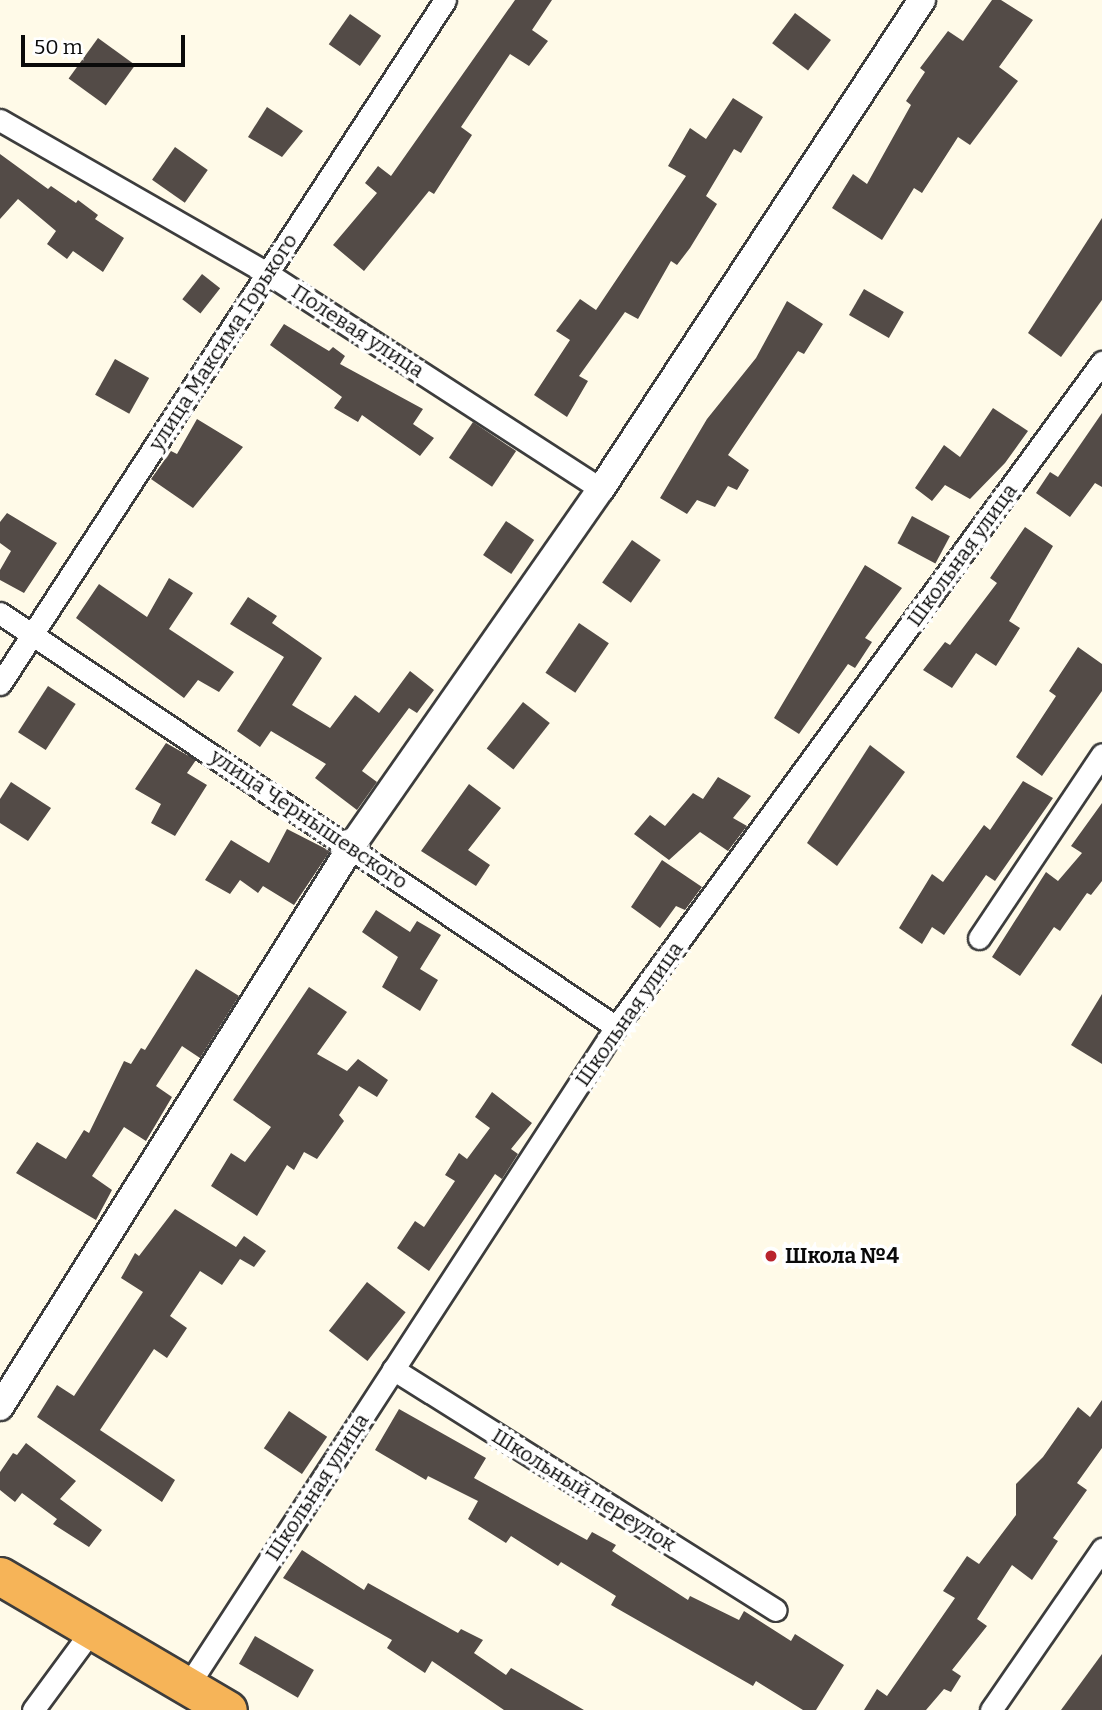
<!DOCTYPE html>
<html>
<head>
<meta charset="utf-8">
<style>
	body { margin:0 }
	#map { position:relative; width:1102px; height:1710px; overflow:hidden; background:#fffae8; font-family:Bitter,serif }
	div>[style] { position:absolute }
	.building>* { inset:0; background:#534b47; transform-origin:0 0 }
	.roads { filter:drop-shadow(2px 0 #3d3d3d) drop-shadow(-2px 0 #3d3d3d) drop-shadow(0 2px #3d3d3d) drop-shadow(0 -2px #3d3d3d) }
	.minor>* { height:21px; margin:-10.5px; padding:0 10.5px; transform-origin:10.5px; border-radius:10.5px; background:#fff }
	.tertiary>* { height:26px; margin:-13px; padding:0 13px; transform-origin:13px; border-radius:13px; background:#fff }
	.trunk>* { height:37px; margin:-18.5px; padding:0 18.5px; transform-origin:18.5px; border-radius:18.5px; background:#f6b458 }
	.dots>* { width:19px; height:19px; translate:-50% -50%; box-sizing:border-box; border:4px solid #fff; border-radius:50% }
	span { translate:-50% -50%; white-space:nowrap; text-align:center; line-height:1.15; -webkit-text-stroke:7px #fff; paint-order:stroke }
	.street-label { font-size:21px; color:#0a0a0a }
	.poi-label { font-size:21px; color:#0a0a0a; font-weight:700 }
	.left { translate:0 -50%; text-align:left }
	.scale { position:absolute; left:21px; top:35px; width:164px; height:32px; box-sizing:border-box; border:4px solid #0a0a0a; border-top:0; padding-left:9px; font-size:21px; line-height:24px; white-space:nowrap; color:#0a0a0a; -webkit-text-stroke:5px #fff; paint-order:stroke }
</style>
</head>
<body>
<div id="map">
	<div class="building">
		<i style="clip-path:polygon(515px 0,552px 0,532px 30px,548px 41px,529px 66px,510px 54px,461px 127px,472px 135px,434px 194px,429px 191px,364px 271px,333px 245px,377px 193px,365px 183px,378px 166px,391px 176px)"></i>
		<i style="clip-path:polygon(992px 0,1001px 0,1033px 20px,999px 67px,1018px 81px,970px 145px,958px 137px,922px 193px,914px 188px,882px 240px,832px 208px,853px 174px,867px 184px,911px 105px,906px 101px,925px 72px,920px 68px,948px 31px,963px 41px)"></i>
		<i style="left:795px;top:13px;width:45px;height:38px;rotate:37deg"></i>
		<i style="left:350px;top:14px;width:38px;height:37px;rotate:35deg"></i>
		<i style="left:98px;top:38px;width:46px;height:50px;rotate:36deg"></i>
		<i style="clip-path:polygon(733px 98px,763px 117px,741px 153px,734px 149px,706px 196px,717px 204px,690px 248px,677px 265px,671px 261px,638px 319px,625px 312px,579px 376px,588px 381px,567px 417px,534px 395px,570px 340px,556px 331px,580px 299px,596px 310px,686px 176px,668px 166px,690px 128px,706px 139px)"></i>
		<i style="clip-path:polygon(267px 107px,303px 131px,282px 157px,248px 137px)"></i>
		<i style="left:175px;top:147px;width:40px;height:40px;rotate:35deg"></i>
		<i style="clip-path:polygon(0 154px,48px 189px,51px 186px,76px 203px,78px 200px,98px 215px,95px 219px,124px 238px,103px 272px,73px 251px,67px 259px,47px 244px,56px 231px,18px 199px,0 219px)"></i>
		<i style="clip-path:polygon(1102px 218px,1102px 300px,1061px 357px,1028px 333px)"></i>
		<i style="left:202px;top:274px;width:23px;height:32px;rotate:38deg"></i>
		<i style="left:864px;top:289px;width:46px;height:30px;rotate:30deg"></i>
		<i style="clip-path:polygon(787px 301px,823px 324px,804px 354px,798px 351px,728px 455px,749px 470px,737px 490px,728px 486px,715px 507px,697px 500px,687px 514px,660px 498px,707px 419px,756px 358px)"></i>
		<i style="clip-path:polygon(284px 324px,329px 351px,333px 347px,345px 356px,340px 364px,423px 409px,413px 424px,434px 438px,420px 456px,362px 415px,358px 422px,334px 408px,342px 397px,270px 345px)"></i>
		<i style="left:115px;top:359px;width:39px;height:41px;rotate:29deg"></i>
		<i style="clip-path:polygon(993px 408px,1028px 431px,1005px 463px,970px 499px,945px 485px,932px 501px,915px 488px,944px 445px,960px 457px)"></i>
		<i style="clip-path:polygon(1102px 413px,1102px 487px,1095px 483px,1070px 517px,1036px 493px,1050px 472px,1058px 477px)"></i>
		<i style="clip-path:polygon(197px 419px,243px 447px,193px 508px,151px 479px,171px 451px,177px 454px)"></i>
		<i style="left:473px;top:422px;width:52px;height:43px;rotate:34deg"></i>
		<i style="clip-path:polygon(7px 513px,57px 543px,24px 593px,0 580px,0 570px,11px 551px,0 543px,0 522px)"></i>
		<i style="left:912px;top:516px;width:43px;height:31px;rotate:28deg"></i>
		<i style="left:506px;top:521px;width:34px;height:41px;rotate:34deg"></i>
		<i style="clip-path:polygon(1025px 527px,1053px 546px,1009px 621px,1020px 628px,996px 666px,976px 653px,952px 688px,923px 670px,945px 642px,950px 645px,997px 583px,990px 578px)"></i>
		<i style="left:632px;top:540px;width:35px;height:52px;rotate:35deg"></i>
		<i style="clip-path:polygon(865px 565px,902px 588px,865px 638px,872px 642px,855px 668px,848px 664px,799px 734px,774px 718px)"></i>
		<i style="clip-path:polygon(169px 578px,193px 593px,169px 629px,234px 672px,219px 692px,198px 680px,184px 698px,76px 618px,99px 584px,147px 617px)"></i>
		<i style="clip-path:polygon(248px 597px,277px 616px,272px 623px,322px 658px,292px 705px,330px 728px,355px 695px,379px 713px,410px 671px,434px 690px,417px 713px,409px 708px,362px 771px,377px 782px,357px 810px,315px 778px,326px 764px,271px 731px,260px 747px,237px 731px,284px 657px,230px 624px)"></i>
		<i style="left:579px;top:623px;width:36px;height:60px;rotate:34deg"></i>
		<i style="clip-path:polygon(1078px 647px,1102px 664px,1102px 691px,1042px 776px,1016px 757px,1056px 696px,1049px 691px)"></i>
		<i style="left:48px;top:686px;width:33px;height:55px;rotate:33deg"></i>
		<i style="left:523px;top:702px;width:34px;height:59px;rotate:38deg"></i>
		<i style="clip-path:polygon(166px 743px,196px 760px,187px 773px,207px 785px,175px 836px,151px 823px,161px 804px,135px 789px)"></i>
		<i style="clip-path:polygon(870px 745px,905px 772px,837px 866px,807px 843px)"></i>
		<i style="clip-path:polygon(718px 777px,751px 796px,733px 818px,747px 826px,728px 851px,700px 832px,669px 860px,634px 834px,650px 815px,665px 826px,693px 793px,703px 799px)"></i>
		<i style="clip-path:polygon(1023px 781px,1053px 798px,995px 881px,986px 875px,944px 935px,932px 927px,922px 944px,899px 928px,932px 874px,943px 882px,984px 825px,990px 830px)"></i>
		<i style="clip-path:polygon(11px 782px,51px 808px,28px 841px,0 823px,0 799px)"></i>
		<i style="clip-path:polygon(469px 784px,501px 808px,468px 850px,490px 865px,476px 886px,421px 851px)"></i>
		<i style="clip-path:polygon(1102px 803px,1102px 881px,1091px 895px,1087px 893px,1060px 931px,1054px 927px,1020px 976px,992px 957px,1046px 872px,1058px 881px,1082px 853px,1071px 846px)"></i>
		<i style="clip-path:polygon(287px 829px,330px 851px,294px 905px,263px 886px,258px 893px,240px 880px,230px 894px,205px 880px,231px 840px,269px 863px)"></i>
		<i style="clip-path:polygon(662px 860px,702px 887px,685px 910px,676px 906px,660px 928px,631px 907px)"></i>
		<i style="clip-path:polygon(376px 910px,410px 932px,417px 921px,441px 935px,420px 969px,438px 980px,420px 1011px,382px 987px,398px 957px,362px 932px)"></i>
		<i style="clip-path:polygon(196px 969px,239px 996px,200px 1058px,182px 1046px,156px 1086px,172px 1097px,146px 1141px,124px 1127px,92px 1176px,112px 1190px,96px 1220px,16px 1173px,37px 1142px,66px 1159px,84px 1130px,89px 1133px,124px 1061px,131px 1064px,141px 1048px,145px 1050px)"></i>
		<i style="clip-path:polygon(309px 987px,347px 1012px,317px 1054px,347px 1071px,358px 1059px,388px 1080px,377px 1097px,359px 1086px,339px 1115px,344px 1121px,317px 1159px,304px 1152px,294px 1170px,287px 1165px,257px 1216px,211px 1186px,231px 1153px,245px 1162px,271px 1127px,233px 1100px)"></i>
		<i style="clip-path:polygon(1102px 994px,1102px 1064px,1071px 1045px)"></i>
		<i style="clip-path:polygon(492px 1092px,532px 1123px,511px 1149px,518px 1154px,502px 1179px,495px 1174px,429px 1271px,397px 1248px,415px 1221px,424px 1227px,455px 1181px,445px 1175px,459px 1153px,467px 1159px,490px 1128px,475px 1117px)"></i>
		<i style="clip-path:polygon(175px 1209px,236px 1247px,244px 1236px,266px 1251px,254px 1267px,240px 1259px,222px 1285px,200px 1271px,170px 1316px,187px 1328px,167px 1358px,154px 1349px,100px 1430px,175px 1480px,162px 1502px,37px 1417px,57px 1385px,74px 1396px,143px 1292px,121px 1278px,135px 1253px,139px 1256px)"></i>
		<i style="left:367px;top:1282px;width:49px;height:62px;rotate:38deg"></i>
		<i style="clip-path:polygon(1102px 1400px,1102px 1448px,1077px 1483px,1087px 1490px,1053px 1538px,1058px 1541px,1032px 1580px,1012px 1565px,977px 1619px,987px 1626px,952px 1670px,961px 1676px,951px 1692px,944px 1689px,926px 1710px,864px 1710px,877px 1689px,887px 1696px,955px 1598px,943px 1591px,967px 1556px,979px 1564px,1016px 1515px,1016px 1484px,1043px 1457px,1078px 1407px,1090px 1417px)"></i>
		<i style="clip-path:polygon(399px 1409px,486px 1458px,474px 1478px,587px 1540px,592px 1532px,616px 1545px,612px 1551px,688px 1600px,690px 1596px,739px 1620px,744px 1611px,791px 1641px,795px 1634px,844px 1665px,816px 1710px,803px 1710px,756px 1681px,753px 1686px,611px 1605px,616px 1596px,561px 1562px,558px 1566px,511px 1536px,506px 1543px,468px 1519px,478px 1501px,428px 1476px,426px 1480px,375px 1450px)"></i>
		<i style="left:289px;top:1411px;width:46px;height:45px;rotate:34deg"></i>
		<i style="clip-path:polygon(26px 1443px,76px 1481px,60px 1499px,102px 1530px,89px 1547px,53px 1524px,57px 1519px,22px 1493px,15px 1502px,0 1490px,0 1472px,13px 1453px,17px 1455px)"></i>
		<i style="clip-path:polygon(302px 1550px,364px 1590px,368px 1583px,458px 1633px,461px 1629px,483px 1640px,474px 1653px,506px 1675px,511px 1668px,584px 1710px,504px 1710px,432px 1661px,425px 1673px,387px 1648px,392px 1640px,283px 1578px)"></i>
		<i style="left:255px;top:1636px;width:68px;height:32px;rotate:30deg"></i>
		<i style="clip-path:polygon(1102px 1654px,1102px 1710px,1061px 1710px)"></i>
	</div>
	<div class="roads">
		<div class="minor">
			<i style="left:0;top:120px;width:308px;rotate:29.8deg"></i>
			<i style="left:267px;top:273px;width:398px;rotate:32.9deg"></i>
			<i style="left:0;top:613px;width:742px;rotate:33.9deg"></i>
			<i style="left:0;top:684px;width:816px;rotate:-56.95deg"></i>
			<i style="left:979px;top:938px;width:221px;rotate:-56.2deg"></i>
			<i style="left:393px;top:1369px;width:452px;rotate:32.2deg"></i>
			<i style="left:187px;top:1687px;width:787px;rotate:-56.98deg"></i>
			<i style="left:616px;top:1027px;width:824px;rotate:-53.84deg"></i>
			<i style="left:33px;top:1710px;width:99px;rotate:-53.6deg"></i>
			<i style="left:991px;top:1710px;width:196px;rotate:-55.4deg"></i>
		</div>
		<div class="tertiary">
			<i style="left:0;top:1407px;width:661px;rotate:-57.92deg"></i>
			<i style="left:351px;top:847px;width:437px;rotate:-55.1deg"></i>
			<i style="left:601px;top:489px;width:585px;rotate:-56.72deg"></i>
		</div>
		<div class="trunk">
			<i style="left:0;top:1576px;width:264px;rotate:30.4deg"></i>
		</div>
	</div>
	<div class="dots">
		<i style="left:771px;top:1256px;background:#b9242e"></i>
	</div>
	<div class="street-label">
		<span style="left:358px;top:331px;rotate:33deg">Полевая улица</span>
		<span style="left:223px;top:342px;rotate:-57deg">улица Максима Горького</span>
		<span style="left:962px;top:555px;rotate:-54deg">Школьная улица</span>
		<span style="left:309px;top:819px;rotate:34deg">улица Чернышевского</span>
		<span style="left:629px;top:1014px;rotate:-55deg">Школьная улица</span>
		<span style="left:317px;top:1487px;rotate:-57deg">Школьная улица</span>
		<span style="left:584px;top:1490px;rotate:32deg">Школьный переулок</span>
	</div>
	<div class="poi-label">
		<span class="left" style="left:785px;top:1256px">Школа №4</span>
	</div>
	<div class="scale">50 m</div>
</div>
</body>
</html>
